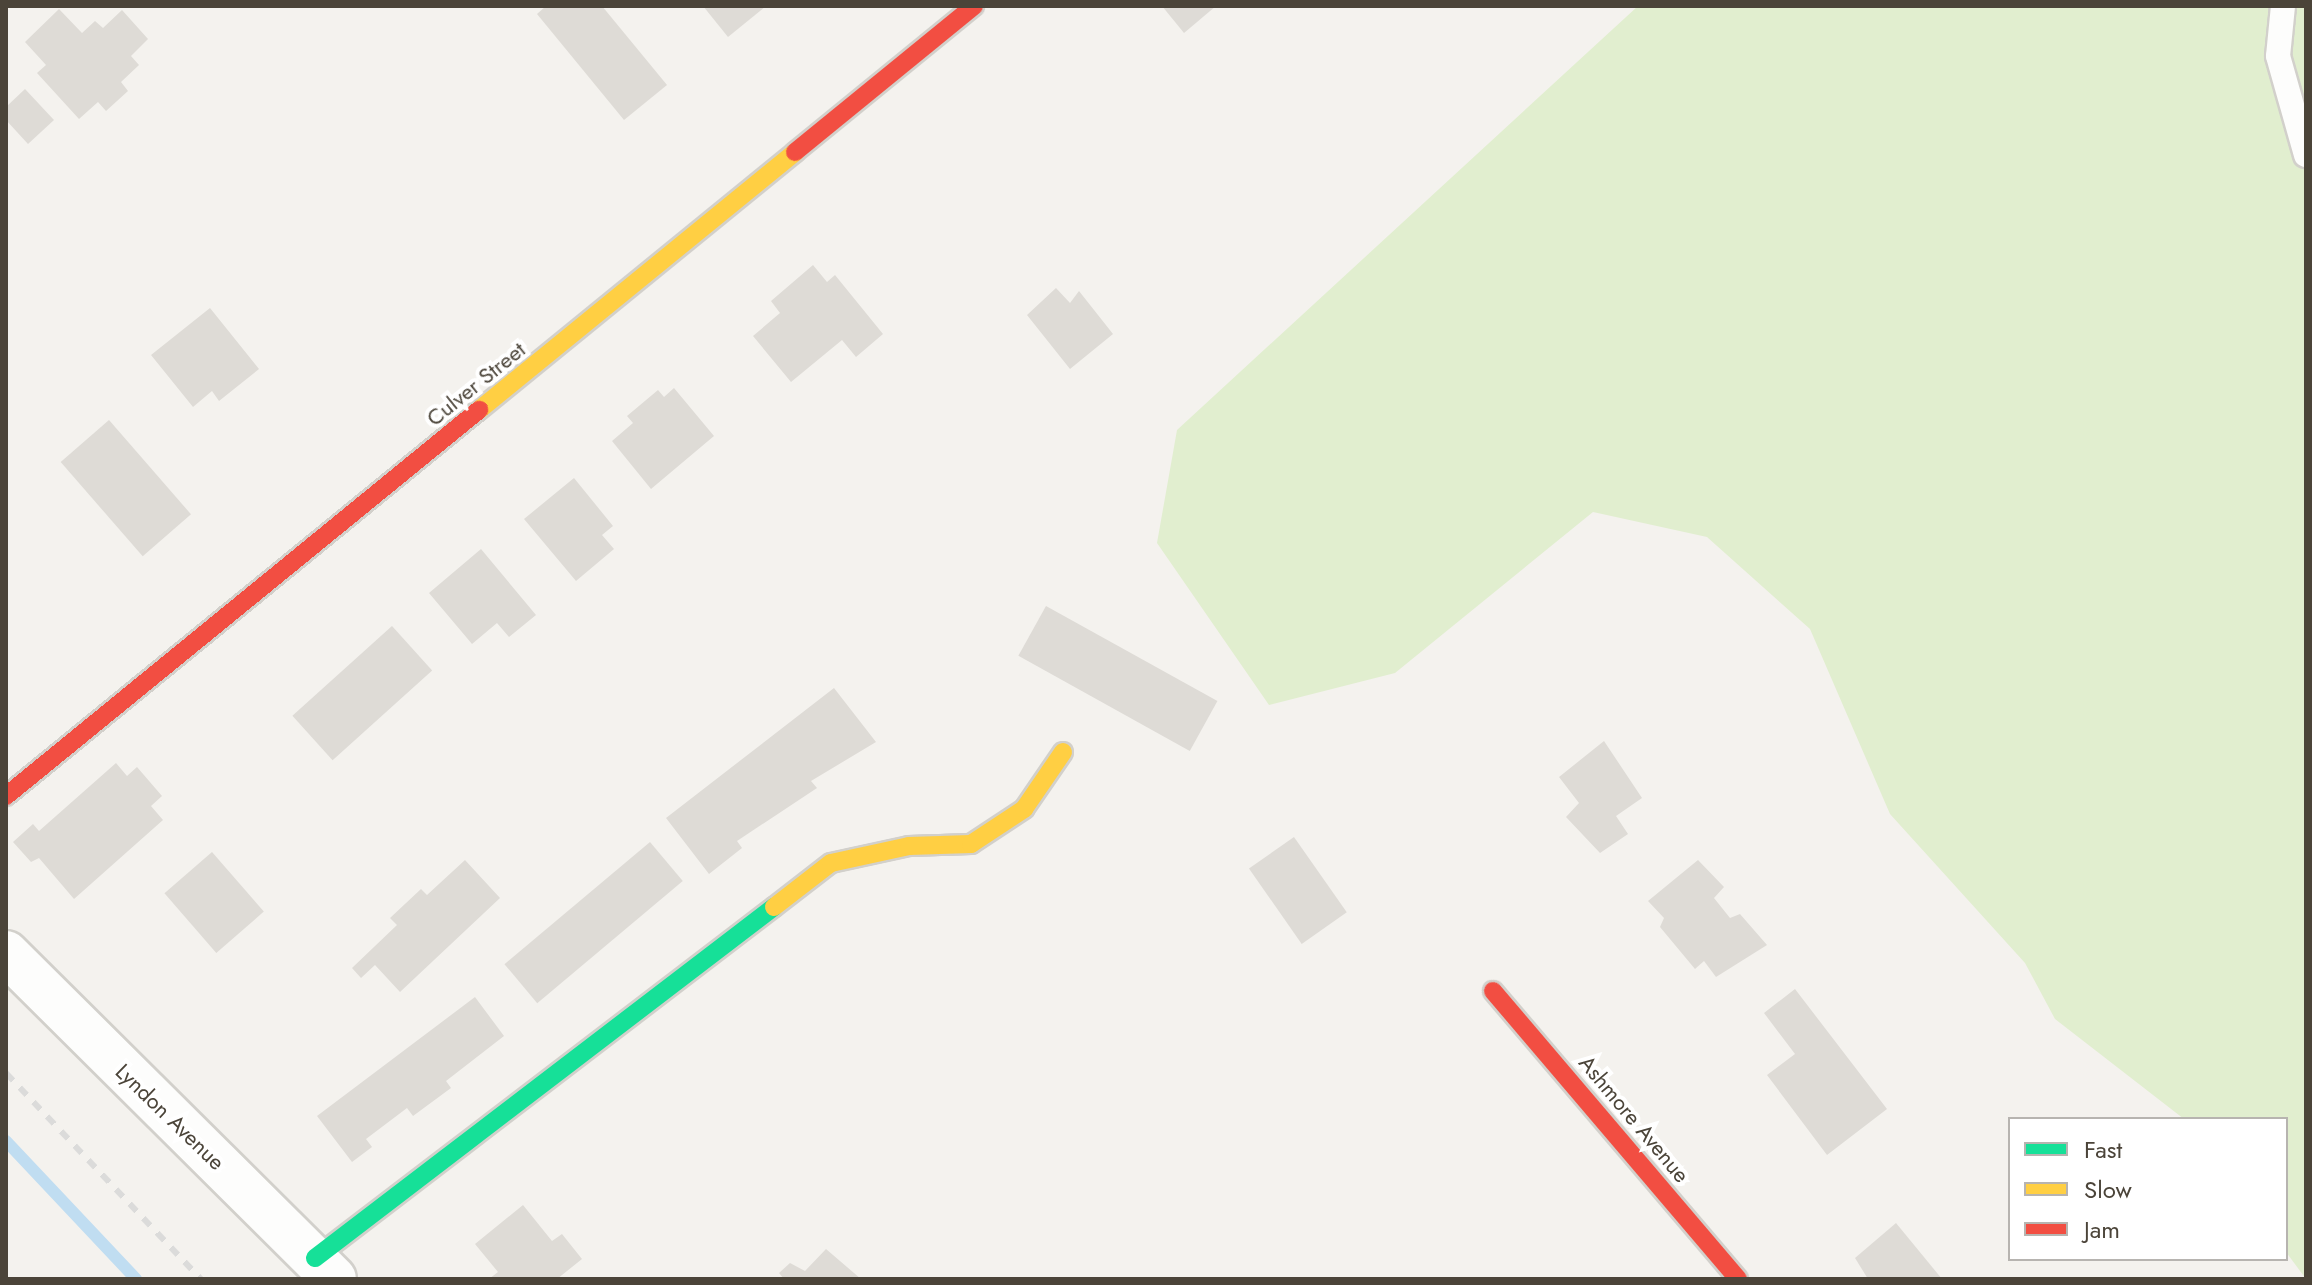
<!DOCTYPE html>
<html>
<head>
<meta charset="utf-8">
<style>
	body { margin:0 }
	#map { position:relative; width:2312px; height:1285px; overflow:hidden; background:#f4f2ee; font-family:Jost,sans-serif }
	div>[style] { position:absolute }
	.green>* { inset:0; background:#e1eecf }
	.stream>* { height:12px; margin:-6px; padding:0 6px; transform-origin:6px; border-radius:6px; background:#c0ddf1 }
	.building>* { inset:0; background:#dedbd6; transform-origin:0 0 }
	.roads { filter:drop-shadow(2px 0 #d2d0cb) drop-shadow(-2px 0 #d2d0cb) drop-shadow(0 2px #d2d0cb) drop-shadow(0 -2px #d2d0cb) }
	.lane>* { height:24px; margin:-12px; padding:0 12px; transform-origin:12px; border-radius:12px; background:#fdfdfc }
	.street>* { height:44px; margin:-22px; padding:0 22px; transform-origin:22px; border-radius:22px; background:#fdfdfc }
	.fast>* { height:18px; margin:-9px; padding:0 9px; transform-origin:9px; border-radius:9px; background:#16e098 }
	.slow>* { height:18px; margin:-9px; padding:0 9px; transform-origin:9px; border-radius:9px; background:#ffcf43 }
	.jam>* { height:18px; margin:-9px; padding:0 9px; transform-origin:9px; border-radius:9px; background:#f24e42 }
	.rail>* { height:6px; margin-top:-3px; transform-origin:0; background:repeating-linear-gradient(90deg,#dbdbda 0 10px,transparent 0 20px) }
	span { translate:-50% -50%; white-space:nowrap; text-align:center; line-height:1.15; -webkit-text-stroke:8px #fff; paint-order:stroke }
	.street-label { font-size:22px; color:#4b4439 }
	.frame { position:absolute; inset:0; border:8px solid #4b4439; pointer-events:none }
	.legend { position:absolute; left:2008px; top:1117px; width:280px; height:144px; box-sizing:border-box; background:#fff; border:2px solid #b7b4b0; margin:0; padding:10px 14px; list-style:none; font-size:24px; color:#4b4439 }
	.legend li { display:flex; align-items:center; gap:16px; height:40px }
	.legend b { width:40px; border:2px solid #b7b4b0 }
</style>
</head>
<body>
<div id="map">
	<div class="green">
		<i style="clip-path:polygon(1638px 6px,2306px 6px,2306px 1279px,2286px 1252px,2286px 1119px,2184px 1119px,2055px 1019px,2025px 963px,1890px 814px,1810px 629px,1707px 537px,1593px 512px,1395px 673px,1269px 705px,1157px 543px,1177px 430px)"></i>
	</div>
	<div class="stream">
		<i style="left:6px;top:1141px;width:190px;rotate:46.7deg"></i>
	</div>
	<div class="building">
		<i style="clip-path:polygon(546px 6px,602px 6px,667px 85px,624px 120px,537px 14px)"></i>
		<i style="clip-path:polygon(703px 6px,766px 6px,728px 37px)"></i>
		<i style="clip-path:polygon(1162px 6px,1216px 6px,1184px 33px)"></i>
		<i style="clip-path:polygon(59px 9px,82px 33px,95px 21px,103px 28px,122px 10px,148px 39px,131px 56px,139px 65px,121px 82px,128px 91px,106px 111px,98px 102px,79px 119px,37px 73px,46px 65px,25px 42px)"></i>
		<i style="clip-path:polygon(25px 89px,54px 120px,28px 144px,6px 120px,6px 107px)"></i>
		<i style="clip-path:polygon(813px 265px,827px 282px,835px 275px,883px 334px,856px 357px,842px 340px,791px 382px,753px 336px,780px 313px,771px 301px)"></i>
		<i style="clip-path:polygon(1056px 288px,1070px 303px,1079px 291px,1113px 334px,1070px 369px,1027px 315px)"></i>
		<i style="clip-path:polygon(210px 308px,259px 369px,219px 401px,212px 391px,193px 407px,151px 355px)"></i>
		<i style="clip-path:polygon(674px 388px,714px 436px,651px 489px,612px 441px,633px 423px,627px 416px,658px 390px,664px 397px)"></i>
		<i style="left:109px;top:420px;width:125px;height:64px;rotate:49deg"></i>
		<i style="clip-path:polygon(574px 478px,613px 526px,602px 535px,614px 549px,576px 581px,524px 519px)"></i>
		<i style="clip-path:polygon(481px 549px,536px 615px,509px 637px,497px 623px,472px 644px,429px 593px)"></i>
		<i style="left:1046px;top:606px;width:196px;height:57px;rotate:29deg"></i>
		<i style="left:392px;top:626px;width:60px;height:134px;rotate:48deg"></i>
		<i style="clip-path:polygon(834px 688px,876px 742px,811px 781px,817px 788px,737px 841px,742px 848px,709px 874px,666px 818px)"></i>
		<i style="clip-path:polygon(1604px 741px,1642px 798px,1616px 816px,1628px 834px,1600px 853px,1566px 817px,1579px 803px,1559px 777px)"></i>
		<i style="clip-path:polygon(116px 763px,127px 776px,137px 767px,162px 796px,151px 806px,163px 820px,74px 899px,39px 858px,31px 862px,13px 842px,33px 824px,39px 831px)"></i>
		<i style="left:1294px;top:837px;width:92px;height:55px;rotate:55deg"></i>
		<i style="left:650px;top:842px;width:51px;height:190px;rotate:50deg"></i>
		<i style="left:212px;top:852px;width:79px;height:63px;rotate:49deg"></i>
		<i style="clip-path:polygon(465px 860px,500px 898px,400px 992px,375px 965px,361px 978px,352px 968px,397px 925px,390px 918px,421px 889px,427px 895px)"></i>
		<i style="clip-path:polygon(1698px 860px,1724px 887px,1714px 898px,1730px 918px,1740px 914px,1767px 945px,1716px 977px,1704px 961px,1695px 969px,1660px 927px,1664px 918px,1648px 901px)"></i>
		<i style="clip-path:polygon(1795px 989px,1887px 1109px,1827px 1155px,1767px 1075px,1795px 1054px,1764px 1013px)"></i>
		<i style="clip-path:polygon(475px 997px,504px 1036px,446px 1081px,451px 1088px,413px 1116px,407px 1108px,366px 1139px,372px 1147px,352px 1162px,317px 1116px)"></i>
		<i style="clip-path:polygon(523px 1205px,552px 1241px,562px 1234px,582px 1259px,557px 1279px,489px 1279px,498px 1272px,475px 1244px)"></i>
		<i style="clip-path:polygon(1896px 1223px,1942px 1279px,1868px 1279px,1855px 1258px)"></i>
		<i style="clip-path:polygon(826px 1249px,861px 1279px,784px 1279px,779px 1273px,790px 1263px,805px 1271px)"></i>
	</div>
	<div class="roads">
		<div class="lane">
			<i style="left:2283px;top:6px;width:50px;rotate:95.7deg"></i>
			<i style="left:2278px;top:56px;width:103px;rotate:74.2deg"></i>
		</div>
		<div class="street">
			<i style="left:6px;top:953px;width:462px;rotate:44.8deg"></i>
		</div>
		<div class="fast">
			<i style="left:315px;top:1258px;width:578px;rotate:-37.41deg"></i>
		</div>
		<div class="slow">
			<i style="left:479px;top:410px;width:408px;rotate:-39.2deg"></i>
			<i style="left:774px;top:907px;width:72px;rotate:-37.7deg"></i>
			<i style="left:831px;top:863px;width:80px;rotate:-12.3deg"></i>
			<i style="left:909px;top:846px;width:62px;rotate:-1.8deg"></i>
			<i style="left:971px;top:844px;width:64px;rotate:-33.4deg"></i>
			<i style="left:1024px;top:809px;width:69px;rotate:-55.6deg"></i>
		</div>
		<div class="jam">
			<i style="left:795px;top:152px;width:231px;rotate:-39.2deg"></i>
			<i style="left:6px;top:796px;width:611px;rotate:-39.22deg"></i>
			<i style="left:1493px;top:991px;width:378px;rotate:49.6deg"></i>
		</div>
	</div>
	<div class="rail">
		<i style="left:6px;top:1073px;width:284px;rotate:46.6deg"></i>
	</div>
	<div class="street-label">
		<span style="left:476px;top:384px;rotate:-39deg">Culver Street</span>
		<span style="left:170px;top:1117px;rotate:44deg">Lyndon Avenue</span>
		<span style="left:1634px;top:1119px;rotate:50deg">Ashmore Avenue</span>
	</div>
	<div class="frame"></div>
	<ul class="legend">
	<li><b style="height:10px;background:#16e098"></b>Fast</li>
	<li><b style="height:10px;background:#ffcf43"></b>Slow</li>
	<li><b style="height:10px;background:#f24e42"></b>Jam</li>
	</ul>
</div>
</body>
</html>
